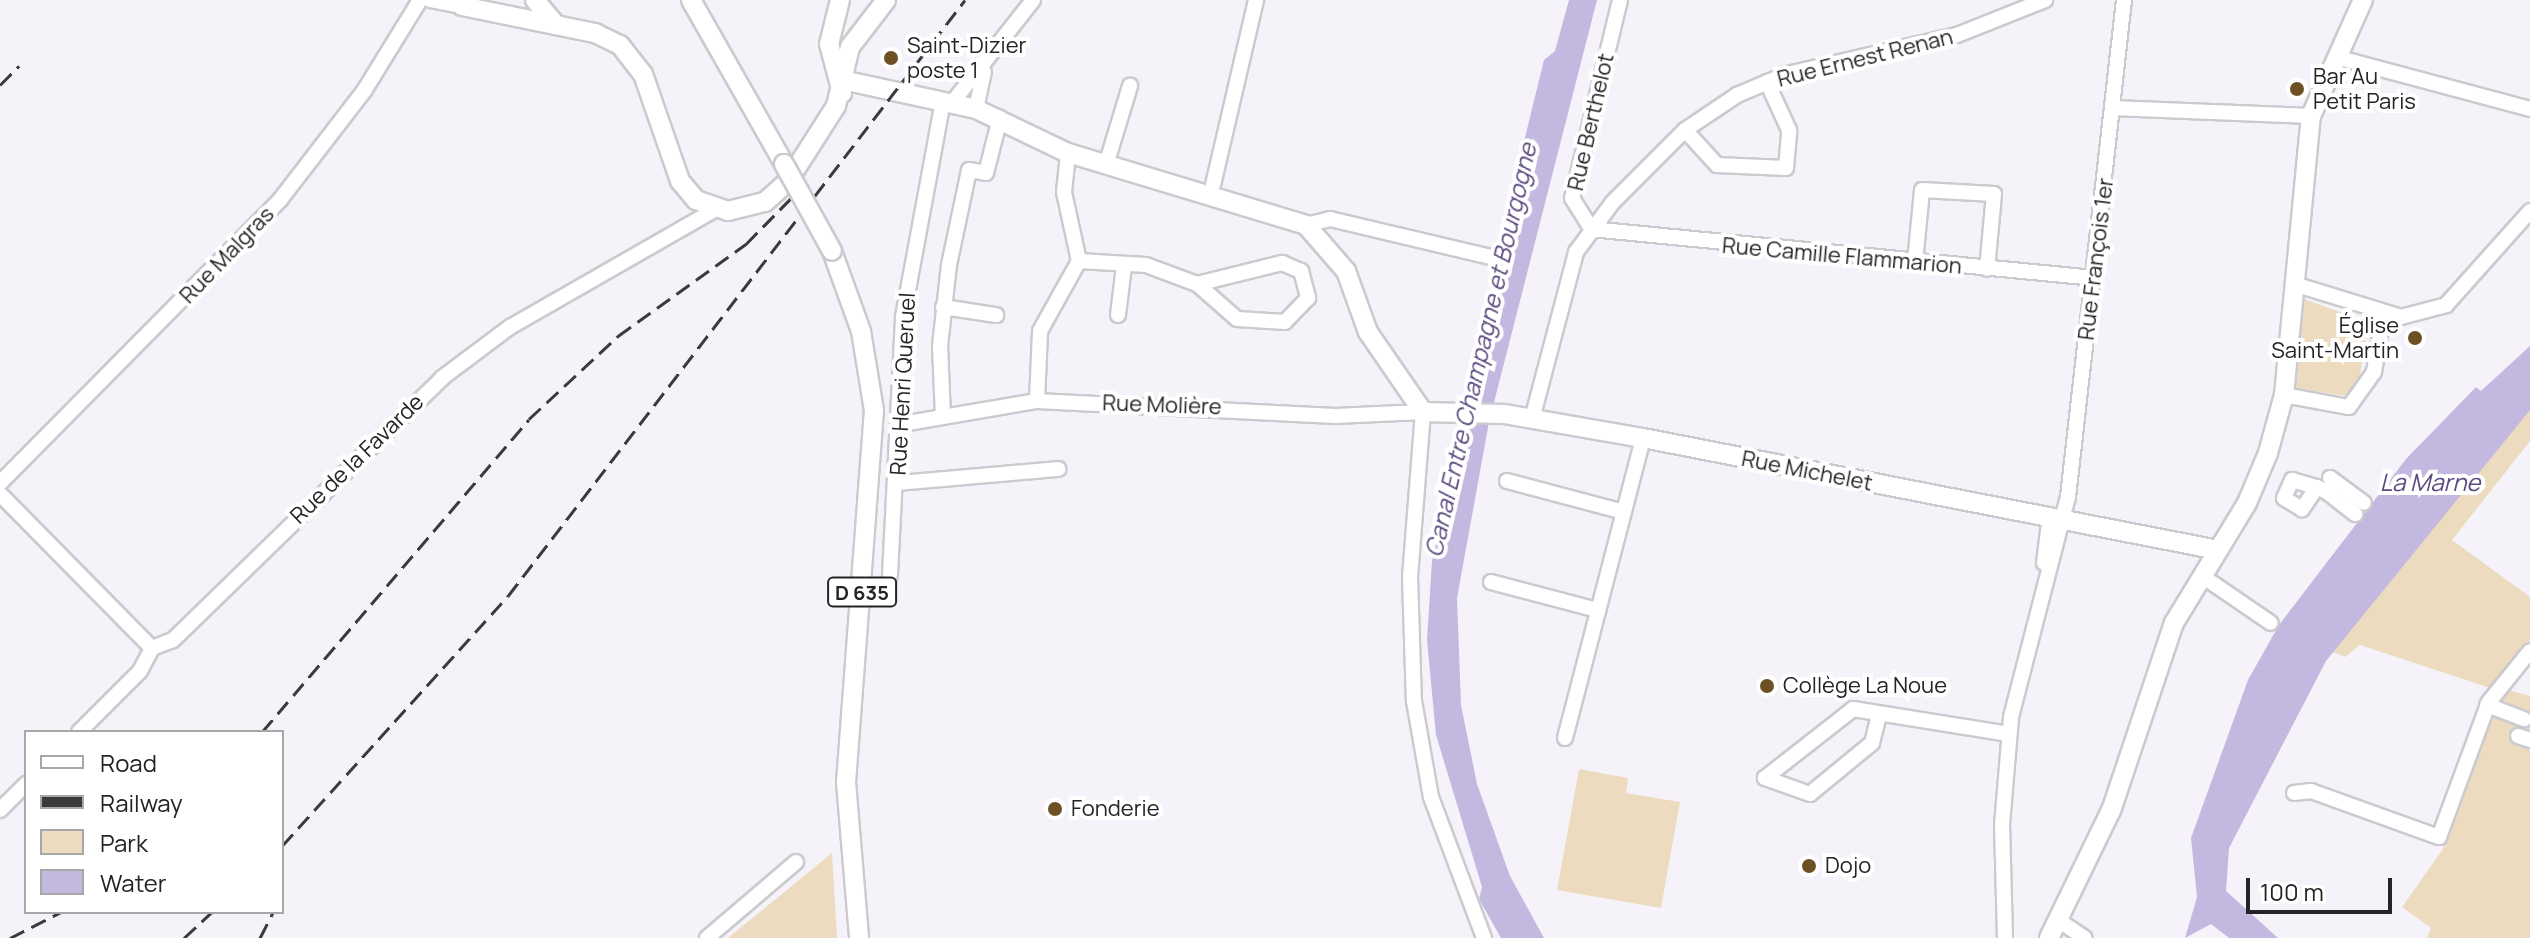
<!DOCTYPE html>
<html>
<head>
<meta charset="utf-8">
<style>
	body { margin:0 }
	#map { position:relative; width:2530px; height:938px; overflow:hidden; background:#f5f3f9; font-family:Manrope,sans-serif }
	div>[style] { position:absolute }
	.green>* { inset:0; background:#eddbc0 }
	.water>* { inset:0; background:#c3b8df }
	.roads { filter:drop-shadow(2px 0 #cbcacf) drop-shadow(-2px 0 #cbcacf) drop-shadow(0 2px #cbcacf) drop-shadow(0 -2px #cbcacf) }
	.minor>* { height:14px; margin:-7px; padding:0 7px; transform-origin:7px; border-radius:7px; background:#fff }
	.major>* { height:18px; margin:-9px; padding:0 9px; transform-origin:9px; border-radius:9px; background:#fff }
	.rail>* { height:3px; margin-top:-1.5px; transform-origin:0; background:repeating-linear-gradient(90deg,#3b393c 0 16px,transparent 0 24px) }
	.bridges { filter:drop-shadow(2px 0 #cbcacf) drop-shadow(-2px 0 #cbcacf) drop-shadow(0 2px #cbcacf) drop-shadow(0 -2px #cbcacf) }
	.major-bridge>* { height:18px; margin:-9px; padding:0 9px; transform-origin:9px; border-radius:9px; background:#fff }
	.dots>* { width:22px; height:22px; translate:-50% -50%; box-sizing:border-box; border:4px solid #fff; border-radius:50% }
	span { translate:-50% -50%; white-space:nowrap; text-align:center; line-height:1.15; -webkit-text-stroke:8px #fff; paint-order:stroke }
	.shield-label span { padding:2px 6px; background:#fff; border:2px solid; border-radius:6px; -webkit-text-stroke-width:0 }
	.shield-label { font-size:20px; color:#242325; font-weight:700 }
	.poi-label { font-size:22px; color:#242325 }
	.left { translate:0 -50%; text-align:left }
	.right { translate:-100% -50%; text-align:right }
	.street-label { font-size:22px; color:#242325 }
	.water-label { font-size:24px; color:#5c4b7f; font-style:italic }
	.legend { position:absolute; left:24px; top:730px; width:260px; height:184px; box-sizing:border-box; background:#fff; border:2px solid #a7a7a8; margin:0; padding:10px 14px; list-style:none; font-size:24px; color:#242325 }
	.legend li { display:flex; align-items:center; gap:16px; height:40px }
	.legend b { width:40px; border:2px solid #a7a7a8 }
	.scale { position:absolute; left:2246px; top:878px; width:146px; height:36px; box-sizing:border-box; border:4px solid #242325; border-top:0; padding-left:10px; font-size:24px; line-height:28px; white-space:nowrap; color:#242325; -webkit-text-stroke:6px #fff; paint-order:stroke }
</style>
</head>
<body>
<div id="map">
	<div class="green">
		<i style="clip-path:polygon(2304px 299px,2368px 322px,2359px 382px,2346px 396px,2296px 388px)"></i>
		<i style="clip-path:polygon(2530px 399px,2530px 441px,2452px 540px,2530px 597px,2530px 641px,2490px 688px,2360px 645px,2345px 657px,2319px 647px)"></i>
		<i style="clip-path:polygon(2501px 688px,2530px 696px,2530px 938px,2427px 938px,2431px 928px,2402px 907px,2443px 849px)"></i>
		<i style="clip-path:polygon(1579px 769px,1628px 778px,1626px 793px,1680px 802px,1661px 908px,1557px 890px)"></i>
		<i style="clip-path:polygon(832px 853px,837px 938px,728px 938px)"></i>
	</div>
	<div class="water">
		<i style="clip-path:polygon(1569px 0,1597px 0,1489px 422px,1457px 598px,1461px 705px,1477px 784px,1510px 876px,1544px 938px,1501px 938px,1479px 899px,1482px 887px,1436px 735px,1427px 640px,1432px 561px,1524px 186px,1517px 170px,1544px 60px,1555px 51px)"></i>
		<i style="clip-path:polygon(2530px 346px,2530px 410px,2326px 661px,2229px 848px,2226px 891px,2278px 938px,2229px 938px,2211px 924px,2185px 938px,2197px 897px,2191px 838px,2248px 680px,2279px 625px,2406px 459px,2476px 387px,2481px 391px)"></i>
	</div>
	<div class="roads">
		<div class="minor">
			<i style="left:430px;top:0;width:33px;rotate:11deg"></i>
			<i style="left:1620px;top:0;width:204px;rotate:103.6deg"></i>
			<i style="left:1572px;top:198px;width:36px;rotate:58deg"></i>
			<i style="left:1591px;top:229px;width:505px;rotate:5.56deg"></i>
			<i style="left:2336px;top:57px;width:201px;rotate:15deg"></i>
			<i style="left:952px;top:103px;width:131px;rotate:-51.8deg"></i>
			<i style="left:2113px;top:108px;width:198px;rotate:2.3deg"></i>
			<i style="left:976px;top:109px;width:38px;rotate:-78deg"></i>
			<i style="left:1685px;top:130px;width:47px;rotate:47.6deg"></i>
			<i style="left:1717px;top:165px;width:69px;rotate:2.5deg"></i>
			<i style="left:1786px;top:168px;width:38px;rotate:-85deg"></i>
			<i style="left:1789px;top:130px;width:53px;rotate:-114.6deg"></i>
			<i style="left:1106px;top:165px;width:83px;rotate:-73.1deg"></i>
			<i style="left:1213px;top:185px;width:190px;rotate:-76.9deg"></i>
			<i style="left:1306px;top:225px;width:25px;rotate:-14deg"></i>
			<i style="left:1330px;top:219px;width:170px;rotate:13.3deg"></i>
			<i style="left:1079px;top:261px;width:67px;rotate:3.4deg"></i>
			<i style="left:1146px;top:265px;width:54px;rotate:20.4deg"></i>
			<i style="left:1197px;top:284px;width:88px;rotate:-13.9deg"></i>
			<i style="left:1282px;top:263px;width:21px;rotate:23deg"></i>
			<i style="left:1301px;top:271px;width:28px;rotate:75deg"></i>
			<i style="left:1308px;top:298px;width:33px;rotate:134deg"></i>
			<i style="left:1285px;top:322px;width:48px;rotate:-176.4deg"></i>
			<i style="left:1237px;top:319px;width:53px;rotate:-138.8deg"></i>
			<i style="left:1915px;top:262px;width:72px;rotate:-84.4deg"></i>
			<i style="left:1922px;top:190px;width:72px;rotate:3.2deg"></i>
			<i style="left:1994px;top:194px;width:75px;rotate:95.3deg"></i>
			<i style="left:2294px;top:284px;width:112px;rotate:17.1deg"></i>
			<i style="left:2401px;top:317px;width:47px;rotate:-14.9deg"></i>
			<i style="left:2446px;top:305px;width:126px;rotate:-48.2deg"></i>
			<i style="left:943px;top:307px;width:54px;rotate:8.6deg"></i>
			<i style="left:1118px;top:315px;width:49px;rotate:-83deg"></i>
			<i style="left:2284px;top:395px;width:66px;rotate:10.5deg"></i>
			<i style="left:2349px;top:407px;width:43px;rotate:-54.5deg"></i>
			<i style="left:2374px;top:372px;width:61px;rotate:-80.5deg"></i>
			<i style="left:1037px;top:401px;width:70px;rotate:-87.5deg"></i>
			<i style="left:1040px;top:331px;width:80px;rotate:-60.9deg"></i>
			<i style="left:1079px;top:261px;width:71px;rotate:-102.3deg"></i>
			<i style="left:1064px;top:192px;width:39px;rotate:-84deg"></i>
			<i style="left:943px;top:417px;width:71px;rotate:-92.4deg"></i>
			<i style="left:940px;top:346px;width:81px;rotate:-83.7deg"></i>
			<i style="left:949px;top:265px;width:97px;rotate:-78.1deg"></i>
			<i style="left:969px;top:170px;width:17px;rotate:10deg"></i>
			<i style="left:986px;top:173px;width:57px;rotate:-75.7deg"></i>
			<i style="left:1532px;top:419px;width:173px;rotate:-75.2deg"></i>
			<i style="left:1576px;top:252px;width:62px;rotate:-53.5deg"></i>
			<i style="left:1613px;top:202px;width:102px;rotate:-45deg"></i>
			<i style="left:1685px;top:130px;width:63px;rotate:-33.9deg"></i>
			<i style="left:1737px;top:95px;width:54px;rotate:-22.8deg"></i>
			<i style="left:1787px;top:74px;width:174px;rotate:-12.9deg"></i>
			<i style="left:1957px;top:35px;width:95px;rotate:-21.7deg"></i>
			<i style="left:902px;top:424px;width:137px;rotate:-9.7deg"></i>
			<i style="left:1037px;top:401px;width:298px;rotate:2.9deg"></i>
			<i style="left:1335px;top:416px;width:88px;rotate:-2.6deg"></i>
			<i style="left:1423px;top:412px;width:166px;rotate:94.5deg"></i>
			<i style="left:1410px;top:577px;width:124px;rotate:88.2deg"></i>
			<i style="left:1414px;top:701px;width:97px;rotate:80deg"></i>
			<i style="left:1431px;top:797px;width:151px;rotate:69.4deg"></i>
			<i style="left:2330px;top:478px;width:42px;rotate:36.3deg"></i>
			<i style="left:1507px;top:481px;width:121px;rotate:14.8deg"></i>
			<i style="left:0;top:483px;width:398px;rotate:-45.3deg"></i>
			<i style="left:280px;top:200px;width:138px;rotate:-52.4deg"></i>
			<i style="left:364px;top:91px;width:107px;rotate:-58.4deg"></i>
			<i style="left:898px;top:483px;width:161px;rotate:-5deg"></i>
			<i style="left:2317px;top:487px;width:27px;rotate:124deg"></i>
			<i style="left:2302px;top:509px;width:21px;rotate:-149deg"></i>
			<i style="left:2284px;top:498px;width:20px;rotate:-66deg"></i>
			<i style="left:2292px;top:480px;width:26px;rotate:16deg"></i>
			<i style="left:2317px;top:487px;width:11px;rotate:27deg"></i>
			<i style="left:2327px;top:492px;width:36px;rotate:38deg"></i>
			<i style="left:0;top:494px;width:216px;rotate:45.4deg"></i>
			<i style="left:2044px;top:563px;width:48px;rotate:-82.9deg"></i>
			<i style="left:890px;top:575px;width:258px;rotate:-87.1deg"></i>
			<i style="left:903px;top:317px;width:220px;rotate:-79.5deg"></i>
			<i style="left:2202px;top:576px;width:83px;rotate:34.3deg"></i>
			<i style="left:1491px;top:582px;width:111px;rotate:14.7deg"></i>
			<i style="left:2487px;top:705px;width:40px;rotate:21deg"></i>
			<i style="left:1879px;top:715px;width:29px;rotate:104deg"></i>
			<i style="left:1872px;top:743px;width:80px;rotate:140.6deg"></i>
			<i style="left:1810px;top:794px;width:48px;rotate:-160.4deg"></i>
			<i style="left:1765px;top:778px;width:112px;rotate:-38.1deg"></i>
			<i style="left:1853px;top:709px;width:158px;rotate:9.1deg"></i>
			<i style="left:79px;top:732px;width:86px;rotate:-45deg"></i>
			<i style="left:140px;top:671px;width:26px;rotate:-62deg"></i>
			<i style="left:152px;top:648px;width:22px;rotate:-21deg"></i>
			<i style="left:173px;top:640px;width:376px;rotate:-44.2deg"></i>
			<i style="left:442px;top:378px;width:85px;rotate:-36.9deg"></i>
			<i style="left:510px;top:327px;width:237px;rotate:-29.8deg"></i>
			<i style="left:2518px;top:736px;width:13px;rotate:18deg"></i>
			<i style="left:1565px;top:738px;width:310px;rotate:-75.4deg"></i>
			<i style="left:2294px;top:793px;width:17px;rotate:-7deg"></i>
			<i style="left:2311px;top:791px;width:136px;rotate:19.8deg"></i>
			<i style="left:2439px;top:837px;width:144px;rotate:-69.7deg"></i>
			<i style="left:2489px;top:702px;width:65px;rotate:-51.2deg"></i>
			<i style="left:0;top:810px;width:37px;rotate:-45deg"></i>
			<i style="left:2058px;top:920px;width:32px;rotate:34deg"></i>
			<i style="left:707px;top:938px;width:117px;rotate:-40.5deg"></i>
			<i style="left:2005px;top:938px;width:113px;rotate:-91.5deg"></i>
			<i style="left:2002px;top:825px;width:108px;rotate:-85.2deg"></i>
			<i style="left:2011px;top:717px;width:227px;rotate:-75.5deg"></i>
			<i style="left:2068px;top:497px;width:500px;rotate:-83.57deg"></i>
		</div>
		<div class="major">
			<i style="left:535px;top:0;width:33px;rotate:50deg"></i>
			<i style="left:691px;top:0;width:189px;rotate:60.4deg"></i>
			<i style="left:840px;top:0;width:45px;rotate:104deg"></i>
			<i style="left:829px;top:44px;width:51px;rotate:75.1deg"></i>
			<i style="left:462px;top:6px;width:136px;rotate:11.5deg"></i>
			<i style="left:595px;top:33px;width:28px;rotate:26deg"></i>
			<i style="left:620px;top:45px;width:37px;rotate:52deg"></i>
			<i style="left:643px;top:74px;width:113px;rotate:70.9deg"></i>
			<i style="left:680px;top:181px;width:25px;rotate:50deg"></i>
			<i style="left:696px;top:200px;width:34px;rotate:19deg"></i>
			<i style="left:728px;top:211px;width:38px;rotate:-14deg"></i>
			<i style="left:765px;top:202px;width:31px;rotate:-42deg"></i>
			<i style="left:788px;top:181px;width:89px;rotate:-57.4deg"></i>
			<i style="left:836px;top:106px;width:61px;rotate:-76.7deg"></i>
			<i style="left:850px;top:47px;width:59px;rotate:-52.5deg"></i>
			<i style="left:847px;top:81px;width:132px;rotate:12.2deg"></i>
			<i style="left:976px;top:109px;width:102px;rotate:25.6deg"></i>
			<i style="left:1068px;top:153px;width:249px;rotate:16.8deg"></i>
			<i style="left:1306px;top:225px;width:61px;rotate:49deg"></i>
			<i style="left:1346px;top:271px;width:65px;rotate:70.2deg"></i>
			<i style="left:1368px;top:332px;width:97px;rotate:55.5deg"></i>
			<i style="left:1423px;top:412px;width:81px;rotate:1.4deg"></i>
			<i style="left:1504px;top:414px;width:141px;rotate:9.8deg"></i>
			<i style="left:1643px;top:438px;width:586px;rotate:11.02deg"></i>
			<i style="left:832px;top:251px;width:85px;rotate:70.1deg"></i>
			<i style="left:861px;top:331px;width:80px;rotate:80.7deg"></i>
			<i style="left:874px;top:410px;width:373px;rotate:94.3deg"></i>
			<i style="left:846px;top:782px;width:157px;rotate:85.2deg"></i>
			<i style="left:2049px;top:938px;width:144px;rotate:-64.1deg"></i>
			<i style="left:2112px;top:808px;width:195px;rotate:-71.5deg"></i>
			<i style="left:2174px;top:623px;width:140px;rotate:-58.7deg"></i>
			<i style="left:2247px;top:503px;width:54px;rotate:-67.2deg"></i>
			<i style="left:2268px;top:453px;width:60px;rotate:-74.6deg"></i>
			<i style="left:2284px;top:395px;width:280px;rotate:-84.5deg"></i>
			<i style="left:2311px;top:116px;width:127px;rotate:-65.9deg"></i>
		</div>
	</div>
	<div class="rail">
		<i style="left:0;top:85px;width:27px;rotate:-45deg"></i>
		<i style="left:262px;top:732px;width:411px;rotate:-49.5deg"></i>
		<i style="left:529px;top:419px;width:122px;rotate:-43deg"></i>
		<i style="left:618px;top:336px;width:158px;rotate:-35.7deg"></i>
		<i style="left:746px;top:244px;width:84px;rotate:-45.5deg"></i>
		<i style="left:282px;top:846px;width:337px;rotate:-47.9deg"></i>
		<i style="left:508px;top:596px;width:751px;rotate:-52.52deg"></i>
		<i style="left:10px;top:938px;width:57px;rotate:-27deg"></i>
		<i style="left:184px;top:938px;width:38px;rotate:-43deg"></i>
		<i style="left:260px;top:938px;width:29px;rotate:-63deg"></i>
	</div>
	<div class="bridges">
		<div class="major-bridge">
			<i style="left:784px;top:164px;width:99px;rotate:61.1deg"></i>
		</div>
	</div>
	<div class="dots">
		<i style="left:891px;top:58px;background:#6d5124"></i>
		<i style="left:2297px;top:89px;background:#6d5124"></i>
		<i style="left:2415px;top:338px;background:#6d5124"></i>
		<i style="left:1767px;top:686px;background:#6d5124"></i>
		<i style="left:1055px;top:809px;background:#6d5124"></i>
		<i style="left:1809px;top:866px;background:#6d5124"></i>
	</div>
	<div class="shield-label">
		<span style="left:862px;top:592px">D 635</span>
	</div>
	<div class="poi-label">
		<span class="left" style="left:907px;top:58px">Saint-Dizier<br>poste 1</span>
		<span class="left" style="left:2313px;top:89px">Bar Au<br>Petit Paris</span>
		<span class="right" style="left:2399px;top:338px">Église<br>Saint-Martin</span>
		<span class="left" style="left:1783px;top:686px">Collège La Noue</span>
		<span class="left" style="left:1071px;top:809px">Fonderie</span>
		<span class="left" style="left:1825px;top:866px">Dojo</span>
	</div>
	<div class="street-label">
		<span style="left:1865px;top:58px;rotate:-14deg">Rue Ernest Renan</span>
		<span style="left:1591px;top:122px;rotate:-77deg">Rue Berthelot</span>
		<span style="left:227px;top:255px;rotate:-46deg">Rue Malgras</span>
		<span style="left:1842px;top:256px;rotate:5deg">Rue Camille Flammarion</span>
		<span style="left:2096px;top:259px;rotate:-83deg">Rue François 1er</span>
		<span style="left:903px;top:384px;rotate:-87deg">Rue Henri Queruel</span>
		<span style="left:1162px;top:405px;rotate:2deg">Rue Molière</span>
		<span style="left:357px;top:459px;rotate:-44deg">Rue de la Favarde</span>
		<span style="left:1807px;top:471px;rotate:11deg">Rue Michelet</span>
	</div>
	<div class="water-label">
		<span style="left:1480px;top:350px;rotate:-77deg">Canal Entre Champagne et Bourgogne</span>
		<span style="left:2430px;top:482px">La Marne</span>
	</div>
	<ul class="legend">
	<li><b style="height:10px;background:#fff"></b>Road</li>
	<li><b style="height:10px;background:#3b393c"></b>Railway</li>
	<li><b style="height:22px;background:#eddbc0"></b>Park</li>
	<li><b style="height:22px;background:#c3b8df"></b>Water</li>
	</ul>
	<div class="scale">100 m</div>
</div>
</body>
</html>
